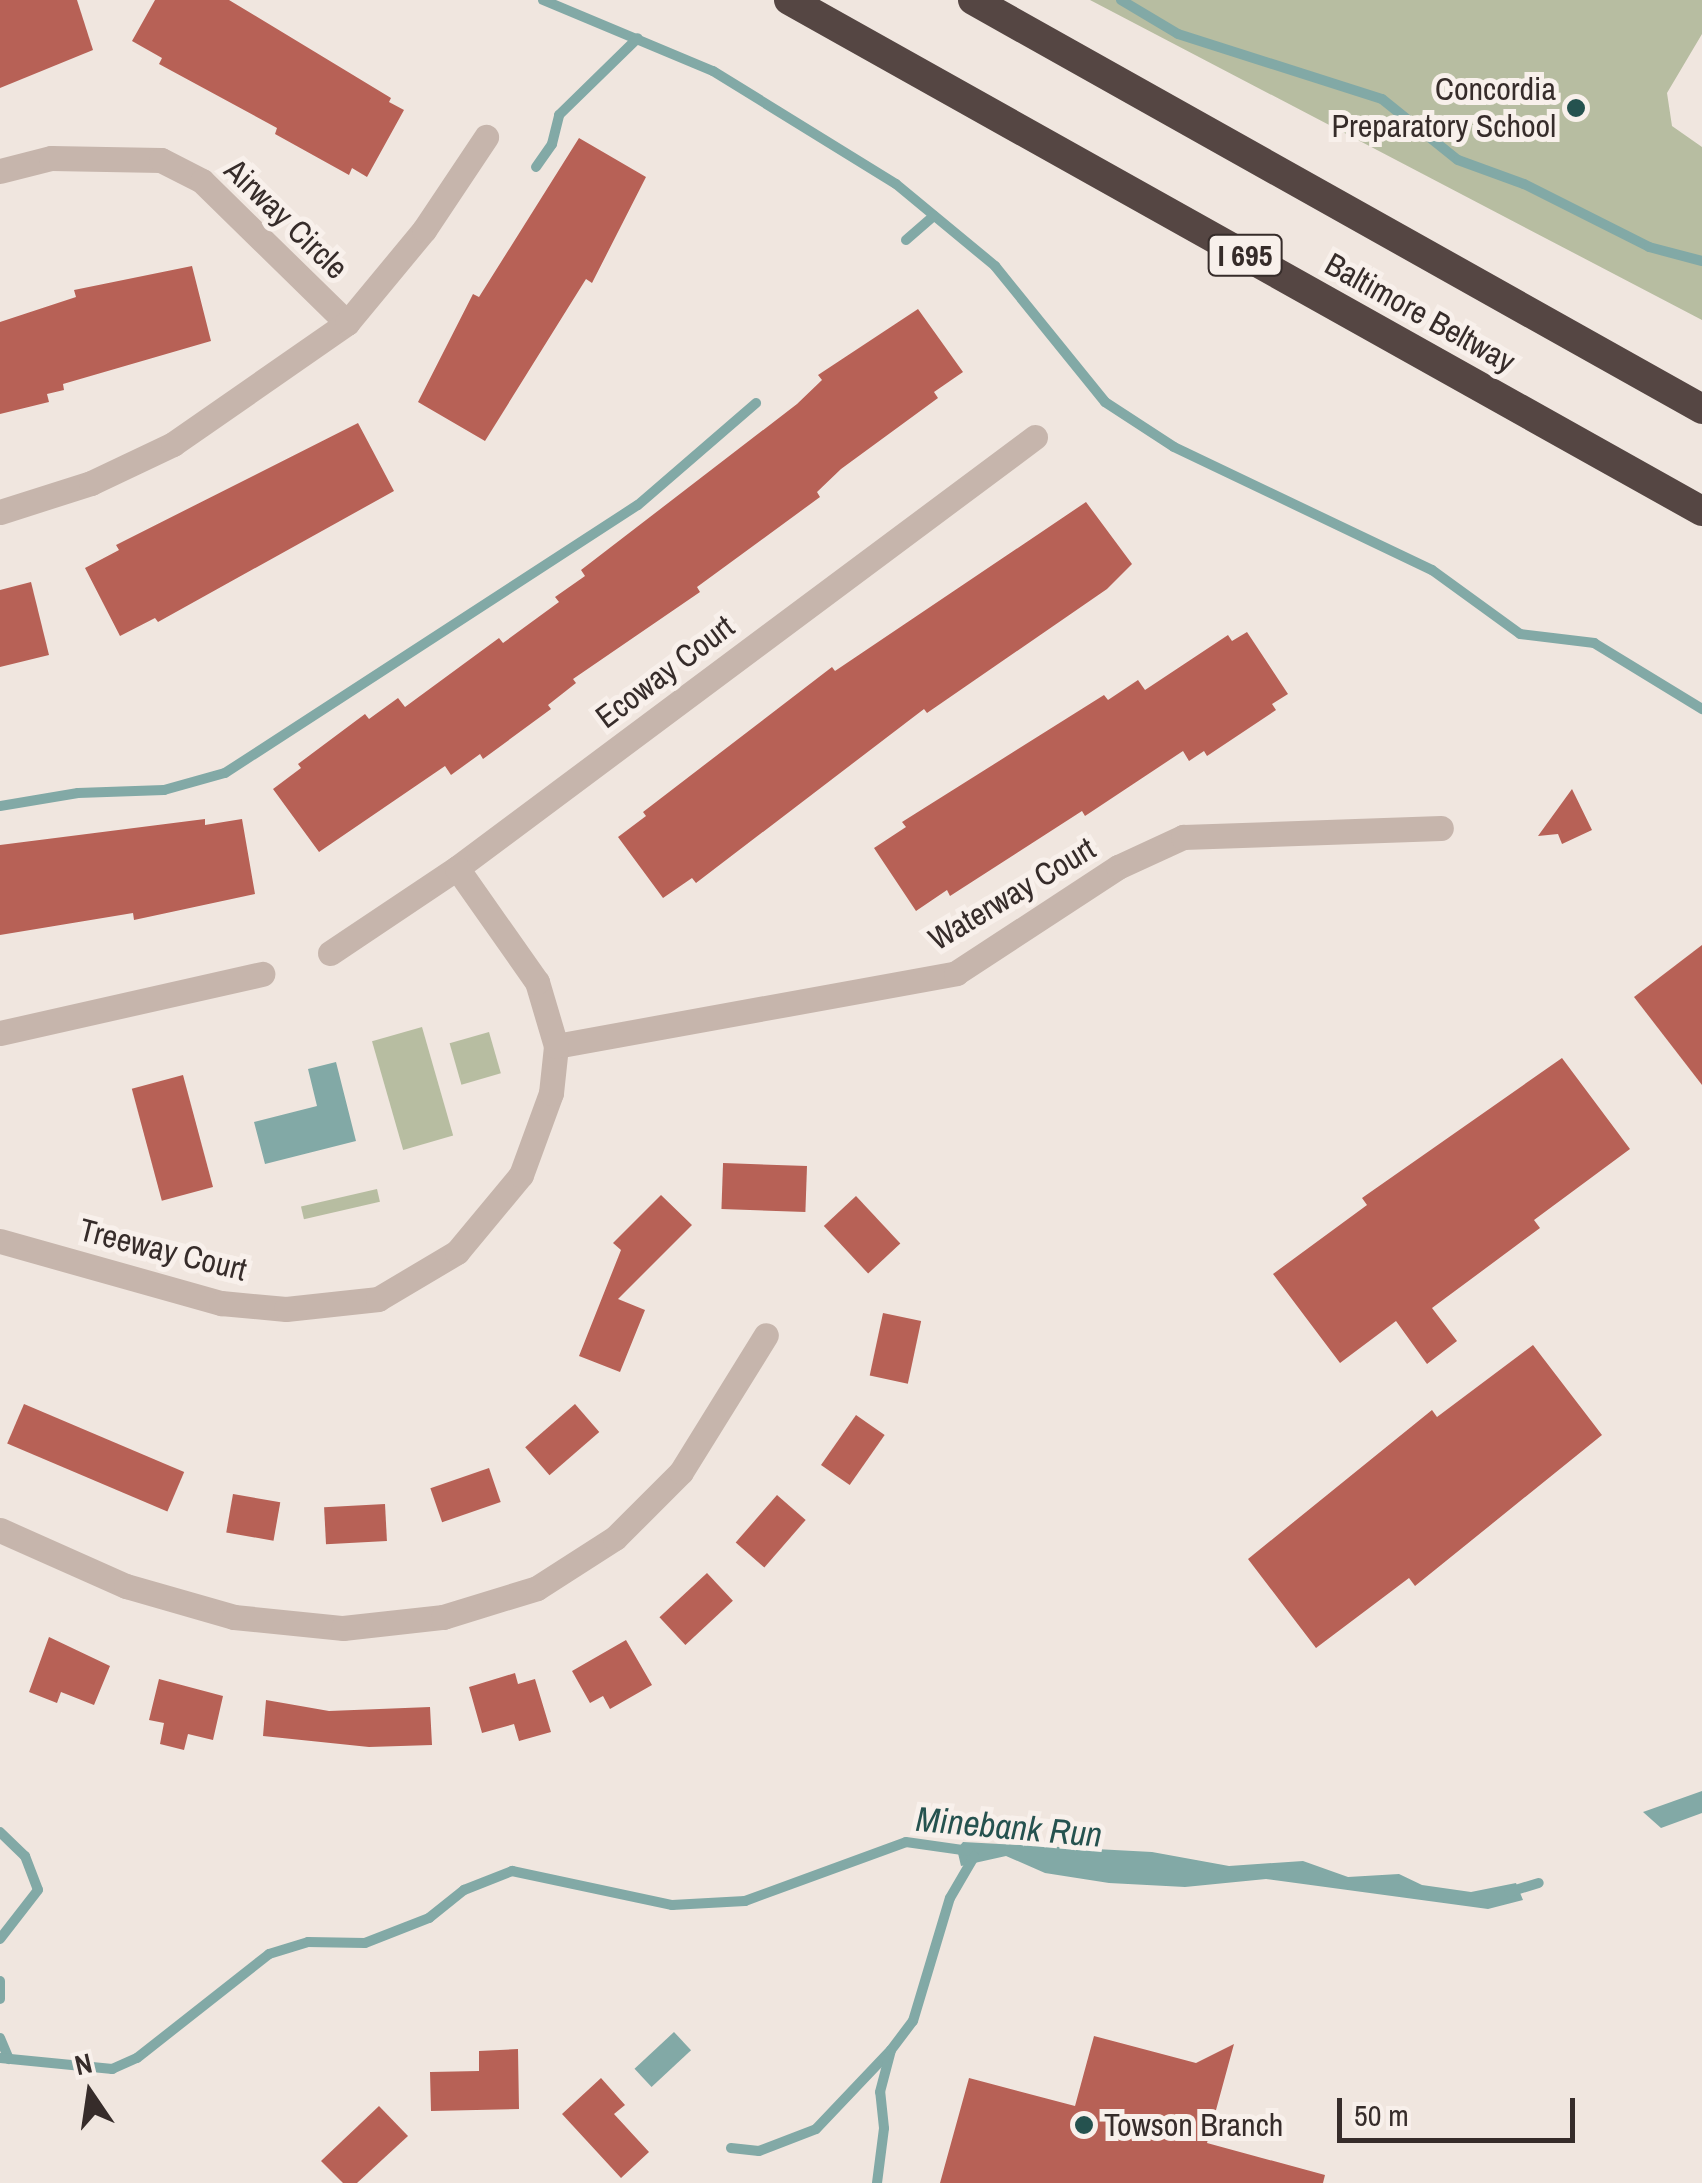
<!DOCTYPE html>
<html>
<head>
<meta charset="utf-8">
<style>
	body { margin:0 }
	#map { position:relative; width:1702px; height:2183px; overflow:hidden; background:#f0e6df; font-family:"Archivo Narrow",sans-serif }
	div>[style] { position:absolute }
	.green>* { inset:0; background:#b7bda1; transform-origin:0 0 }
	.water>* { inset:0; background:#82a9a6; transform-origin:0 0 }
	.stream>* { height:10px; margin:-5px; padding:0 5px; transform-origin:5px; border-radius:5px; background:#82a9a6 }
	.building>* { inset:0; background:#b76156; transform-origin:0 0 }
	.street>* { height:25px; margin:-12.5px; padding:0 12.5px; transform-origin:12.5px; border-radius:12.5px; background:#c6b5ac }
	.highway>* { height:30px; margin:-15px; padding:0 15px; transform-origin:15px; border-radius:15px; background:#554643 }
	.dots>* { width:28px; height:28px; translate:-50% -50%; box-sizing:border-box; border:5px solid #f8f0eb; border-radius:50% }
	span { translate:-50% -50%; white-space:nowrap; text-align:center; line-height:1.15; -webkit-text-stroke:10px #f8f0eb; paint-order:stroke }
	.shield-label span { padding:2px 8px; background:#f8f0eb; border:2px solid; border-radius:8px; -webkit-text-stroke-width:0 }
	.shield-label { font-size:30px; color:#362c2a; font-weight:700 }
	.poi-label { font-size:32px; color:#362c2a }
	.right { translate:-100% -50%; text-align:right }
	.left { translate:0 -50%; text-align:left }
	.street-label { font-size:32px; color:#362c2a }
	.water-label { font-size:35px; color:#25524f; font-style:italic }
	.north { position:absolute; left:40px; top:2043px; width:100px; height:100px; -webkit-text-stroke:8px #f8f0eb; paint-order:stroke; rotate:347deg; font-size:28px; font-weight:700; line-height:40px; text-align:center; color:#362c2a }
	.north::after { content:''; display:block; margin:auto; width:35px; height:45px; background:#362c2a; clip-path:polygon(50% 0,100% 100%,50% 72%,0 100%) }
	.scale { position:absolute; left:1337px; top:2098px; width:238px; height:45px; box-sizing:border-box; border:5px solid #362c2a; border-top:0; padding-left:12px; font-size:30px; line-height:35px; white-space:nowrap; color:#362c2a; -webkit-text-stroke:8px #f8f0eb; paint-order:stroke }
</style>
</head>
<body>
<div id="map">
	<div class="green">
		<i style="clip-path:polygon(1090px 0,1702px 0,1702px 34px,1667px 93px,1672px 126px,1702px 147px,1702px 320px)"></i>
		<i style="left:422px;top:1027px;width:113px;height:52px;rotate:74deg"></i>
		<i style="left:489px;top:1032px;width:43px;height:41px;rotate:74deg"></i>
		<i style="left:377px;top:1189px;width:13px;height:78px;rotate:77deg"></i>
	</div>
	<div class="water">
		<i style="clip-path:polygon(336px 1062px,356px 1141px,265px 1164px,254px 1122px,317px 1106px,308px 1069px)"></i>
		<i style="clip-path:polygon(1702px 1791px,1702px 1813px,1661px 1828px,1643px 1812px)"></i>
		<i style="clip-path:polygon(963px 1842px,1152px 1852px,1229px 1866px,1303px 1861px,1348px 1877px,1399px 1874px,1422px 1885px,1471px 1892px,1516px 1883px,1523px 1900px,1488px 1909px,1266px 1879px,1185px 1887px,1109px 1883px,1045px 1873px,1006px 1856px,961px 1866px,957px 1849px)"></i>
		<i style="left:674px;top:2032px;width:25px;height:54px;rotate:47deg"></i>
	</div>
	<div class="stream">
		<i style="left:543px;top:0;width:184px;rotate:22.7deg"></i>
		<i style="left:713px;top:71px;width:215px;rotate:31.7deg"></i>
		<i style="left:896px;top:184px;width:129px;rotate:39.6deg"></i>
		<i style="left:995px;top:266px;width:175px;rotate:51deg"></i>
		<i style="left:1105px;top:402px;width:82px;rotate:33.1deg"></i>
		<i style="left:1174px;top:447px;width:286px;rotate:25.5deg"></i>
		<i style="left:1432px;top:570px;width:109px;rotate:36deg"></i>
		<i style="left:1520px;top:634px;width:75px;rotate:6.9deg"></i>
		<i style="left:1594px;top:643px;width:127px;rotate:31.4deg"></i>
		<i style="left:1121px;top:0;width:66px;rotate:30.8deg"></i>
		<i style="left:1178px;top:34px;width:214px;rotate:17.7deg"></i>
		<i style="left:1382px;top:99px;width:97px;rotate:38.8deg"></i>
		<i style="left:1458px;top:160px;width:70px;rotate:20deg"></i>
		<i style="left:1524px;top:184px;width:140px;rotate:26.7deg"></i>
		<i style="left:1649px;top:247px;width:55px;rotate:14.8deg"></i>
		<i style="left:536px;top:167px;width:28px;rotate:-55deg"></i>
		<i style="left:552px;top:144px;width:30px;rotate:-76deg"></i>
		<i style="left:559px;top:115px;width:110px;rotate:-44.3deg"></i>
		<i style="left:906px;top:240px;width:37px;rotate:-41deg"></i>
		<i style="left:0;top:806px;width:79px;rotate:-9.5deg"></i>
		<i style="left:78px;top:793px;width:86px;rotate:-2deg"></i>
		<i style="left:164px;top:790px;width:63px;rotate:-15.6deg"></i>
		<i style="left:225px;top:773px;width:492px;rotate:-33deg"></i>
		<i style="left:638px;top:505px;width:156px;rotate:-40.8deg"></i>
		<i style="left:0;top:1832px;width:35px;rotate:44deg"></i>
		<i style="left:25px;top:1856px;width:36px;rotate:69deg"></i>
		<i style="left:38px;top:1890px;width:62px;rotate:127.8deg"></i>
		<i style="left:1509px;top:1892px;width:31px;rotate:-17deg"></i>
		<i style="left:0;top:1981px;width:18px;rotate:90deg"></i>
		<i style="left:0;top:2038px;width:23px;rotate:67deg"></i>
		<i style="left:0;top:2058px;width:113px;rotate:5.6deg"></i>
		<i style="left:112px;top:2069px;width:27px;rotate:-24deg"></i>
		<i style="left:137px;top:2058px;width:168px;rotate:-38.2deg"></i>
		<i style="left:269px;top:1954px;width:41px;rotate:-17.1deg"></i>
		<i style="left:308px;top:1942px;width:57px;rotate:1deg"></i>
		<i style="left:365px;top:1943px;width:69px;rotate:-21.3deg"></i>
		<i style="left:429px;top:1918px;width:45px;rotate:-38.7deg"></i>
		<i style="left:464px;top:1890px;width:52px;rotate:-21.6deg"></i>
		<i style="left:512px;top:1871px;width:164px;rotate:12deg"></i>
		<i style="left:672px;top:1905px;width:73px;rotate:-3.1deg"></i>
		<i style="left:745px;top:1901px;width:171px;rotate:-20.1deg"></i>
		<i style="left:906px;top:1842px;width:64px;rotate:8.1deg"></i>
		<i style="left:731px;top:2148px;width:28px;rotate:6deg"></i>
		<i style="left:759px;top:2151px;width:61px;rotate:-21.1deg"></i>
		<i style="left:816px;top:2129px;width:109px;rotate:-46.5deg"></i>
		<i style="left:877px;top:2183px;width:55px;rotate:-82.7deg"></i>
		<i style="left:884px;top:2128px;width:36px;rotate:-96deg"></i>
		<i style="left:880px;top:2092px;width:43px;rotate:-75.3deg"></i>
		<i style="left:891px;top:2050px;width:36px;rotate:-53deg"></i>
		<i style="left:913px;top:2021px;width:128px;rotate:-73.3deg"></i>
		<i style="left:950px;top:1898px;width:48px;rotate:-59.7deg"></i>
	</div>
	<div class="building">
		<i style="clip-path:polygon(0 0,77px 0,93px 50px,0 88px)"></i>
		<i style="clip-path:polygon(155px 0,229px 0,391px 98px,389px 102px,404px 110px,367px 177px,352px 168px,349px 175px,275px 134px,277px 128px,159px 64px,162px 58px,132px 41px)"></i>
		<i style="clip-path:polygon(579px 138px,646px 177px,592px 283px,586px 279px,485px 441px,418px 402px,473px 294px,479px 297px)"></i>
		<i style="clip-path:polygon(192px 266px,211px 341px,63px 384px,64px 390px,47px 394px,49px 402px,0 414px,0 322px,76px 297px,74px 290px)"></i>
		<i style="clip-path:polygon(918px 309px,963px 372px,934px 392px,938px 398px,841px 469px,817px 492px,820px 497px,697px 587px,700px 592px,573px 679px,576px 683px,548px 705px,551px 709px,483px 759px,480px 754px,451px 775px,445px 766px,319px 852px,273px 789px,301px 768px,298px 764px,365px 714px,369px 719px,398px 698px,405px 707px,499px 638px,503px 643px,559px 602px,555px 597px,585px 576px,581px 570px,797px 404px,822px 380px,818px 375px)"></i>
		<i style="clip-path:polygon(358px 423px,394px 491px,158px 622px,155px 618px,120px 636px,85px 568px,119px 550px,116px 545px)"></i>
		<i style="clip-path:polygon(1086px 502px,1132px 564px,1107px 589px,927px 713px,924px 709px,696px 883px,692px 878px,663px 898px,618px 837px,646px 816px,643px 812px,832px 667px,835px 671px)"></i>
		<i style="clip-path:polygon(31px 582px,49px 655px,0 667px,0 590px)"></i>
		<i style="clip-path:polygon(1247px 632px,1288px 694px,1272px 704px,1276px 710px,1207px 756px,1204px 751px,1189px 761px,1183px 751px,1085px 816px,1082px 811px,950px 896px,947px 890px,916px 911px,874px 848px,906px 827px,902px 822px,1104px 695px,1108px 700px,1138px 680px,1145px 690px,1228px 635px,1232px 641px)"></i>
		<i style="clip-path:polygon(1572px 789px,1592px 830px,1562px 844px,1558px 834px,1538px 836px)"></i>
		<i style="clip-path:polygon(205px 819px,205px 825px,242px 819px,255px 894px,134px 920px,133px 913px,0 935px,0 845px)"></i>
		<i style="clip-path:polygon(1702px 945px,1702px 1085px,1634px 997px)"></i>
		<i style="clip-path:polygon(1562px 1058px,1630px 1149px,1534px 1220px,1540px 1228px,1432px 1308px,1457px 1341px,1427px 1364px,1396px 1321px,1340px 1363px,1273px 1274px,1367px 1205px,1362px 1198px)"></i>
		<i style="left:183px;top:1075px;width:116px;height:53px;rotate:75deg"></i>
		<i style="left:807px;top:1166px;width:46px;height:84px;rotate:92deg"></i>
		<i style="clip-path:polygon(661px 1195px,692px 1225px,618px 1299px,645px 1310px,620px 1372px,579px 1356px,621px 1250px,613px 1243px)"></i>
		<i style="left:856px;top:1196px;width:65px;height:44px;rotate:47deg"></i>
		<i style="left:883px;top:1313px;width:39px;height:64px;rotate:12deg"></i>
		<i style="clip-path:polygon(1533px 1345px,1602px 1435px,1415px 1586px,1409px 1578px,1316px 1648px,1248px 1559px,1432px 1410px,1437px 1417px)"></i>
		<i style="left:24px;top:1404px;width:174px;height:43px;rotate:23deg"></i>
		<i style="left:575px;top:1404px;width:37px;height:66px;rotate:49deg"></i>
		<i style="left:856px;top:1415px;width:35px;height:61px;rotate:35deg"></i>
		<i style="left:489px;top:1468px;width:36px;height:62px;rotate:71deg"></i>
		<i style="left:233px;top:1494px;width:48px;height:39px;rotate:10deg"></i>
		<i style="left:777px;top:1495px;width:38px;height:63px;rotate:41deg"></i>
		<i style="left:385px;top:1504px;width:37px;height:61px;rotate:87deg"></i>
		<i style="left:707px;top:1573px;width:38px;height:65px;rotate:47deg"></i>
		<i style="clip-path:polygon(49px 1637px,110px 1666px,94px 1705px,61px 1692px,57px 1703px,29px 1692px)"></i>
		<i style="clip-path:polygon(626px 1640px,652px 1685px,610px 1709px,603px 1696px,590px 1703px,572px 1671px)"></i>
		<i style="clip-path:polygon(515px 1673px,518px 1684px,535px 1679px,551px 1732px,519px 1741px,514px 1724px,482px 1733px,469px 1687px)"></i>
		<i style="clip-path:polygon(159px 1679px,223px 1696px,213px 1740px,188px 1734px,184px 1750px,160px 1744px,164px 1723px,149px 1720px)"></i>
		<i style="clip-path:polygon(266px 1700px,329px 1711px,430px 1707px,432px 1745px,369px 1747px,263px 1736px)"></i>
		<i style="clip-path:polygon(1094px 2036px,1196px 2063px,1234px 2044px,1207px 2143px,1325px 2175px,1323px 2183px,940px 2183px,969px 2078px,1075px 2106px)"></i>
		<i style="clip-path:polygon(518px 2049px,519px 2109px,431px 2111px,430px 2072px,479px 2071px,479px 2051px)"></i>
		<i style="clip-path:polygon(601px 2078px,625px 2105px,614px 2114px,649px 2152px,621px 2178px,562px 2114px)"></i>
		<i style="clip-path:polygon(379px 2106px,408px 2136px,357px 2183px,343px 2183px,321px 2161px)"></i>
	</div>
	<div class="street">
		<i style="left:0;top:171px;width:53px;rotate:-14.3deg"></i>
		<i style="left:51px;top:158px;width:110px;rotate:1deg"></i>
		<i style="left:161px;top:160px;width:46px;rotate:27.1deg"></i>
		<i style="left:202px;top:181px;width:203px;rotate:44.4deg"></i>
		<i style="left:0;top:512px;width:96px;rotate:-17.7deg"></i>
		<i style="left:91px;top:483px;width:91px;rotate:-25.4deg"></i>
		<i style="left:173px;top:444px;width:212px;rotate:-34.8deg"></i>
		<i style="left:347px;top:323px;width:121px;rotate:-50.4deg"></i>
		<i style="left:424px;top:230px;width:112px;rotate:-56.3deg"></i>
		<i style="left:330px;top:953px;width:153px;rotate:-33.8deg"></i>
		<i style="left:457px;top:868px;width:721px;rotate:-36.71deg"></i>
		<i style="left:0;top:1033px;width:269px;rotate:-12.7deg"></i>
		<i style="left:556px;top:1046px;width:407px;rotate:-10.3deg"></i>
		<i style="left:956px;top:973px;width:194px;rotate:-33.2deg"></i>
		<i style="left:1118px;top:867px;width:72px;rotate:-24.8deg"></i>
		<i style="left:1183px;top:837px;width:258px;rotate:-2deg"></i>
		<i style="left:0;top:1241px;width:230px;rotate:15.7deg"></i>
		<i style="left:221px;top:1303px;width:65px;rotate:5.3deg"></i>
		<i style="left:286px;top:1309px;width:93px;rotate:-6.2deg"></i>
		<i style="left:378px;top:1299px;width:92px;rotate:-30.7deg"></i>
		<i style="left:457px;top:1252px;width:100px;rotate:-50.3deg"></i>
		<i style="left:521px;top:1175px;width:87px;rotate:-69.9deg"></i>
		<i style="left:551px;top:1093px;width:47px;rotate:-83.9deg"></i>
		<i style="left:556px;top:1046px;width:67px;rotate:-106.5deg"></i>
		<i style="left:537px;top:982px;width:139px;rotate:-125.1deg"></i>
		<i style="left:0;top:1530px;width:138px;rotate:24deg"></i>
		<i style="left:126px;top:1586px;width:112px;rotate:16deg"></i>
		<i style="left:234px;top:1617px;width:110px;rotate:5.8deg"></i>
		<i style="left:343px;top:1628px;width:101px;rotate:-6.3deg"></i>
		<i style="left:443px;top:1617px;width:98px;rotate:-17.1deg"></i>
		<i style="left:537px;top:1588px;width:93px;rotate:-32.7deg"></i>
		<i style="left:615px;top:1538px;width:93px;rotate:-45deg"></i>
		<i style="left:681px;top:1472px;width:161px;rotate:-58.2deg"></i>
	</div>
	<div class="highway">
		<i style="left:789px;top:0;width:1046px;rotate:29.24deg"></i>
		<i style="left:973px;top:0;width:836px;rotate:29.29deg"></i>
	</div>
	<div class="dots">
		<i style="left:1576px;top:108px;background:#25524f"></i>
		<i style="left:1084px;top:2125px;background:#25524f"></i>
	</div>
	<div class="shield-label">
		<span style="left:1245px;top:255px">I 695</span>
	</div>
	<div class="poi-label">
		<span class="right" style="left:1556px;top:108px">Concordia<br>Preparatory School</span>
		<span class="left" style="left:1104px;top:2125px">Towson Branch</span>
	</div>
	<div class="street-label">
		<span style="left:286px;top:219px;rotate:44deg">Airway Circle</span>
		<span style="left:1420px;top:313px;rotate:29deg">Baltimore Beltway</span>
		<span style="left:665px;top:672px;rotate:-37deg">Ecoway Court</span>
		<span style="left:1012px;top:894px;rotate:-31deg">Waterway Court</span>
		<span style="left:163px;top:1250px;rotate:14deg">Treeway Court</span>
	</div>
	<div class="water-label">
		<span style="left:1009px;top:1827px;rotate:5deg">Minebank Run</span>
	</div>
	<div class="north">N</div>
	<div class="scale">50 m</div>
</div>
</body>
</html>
